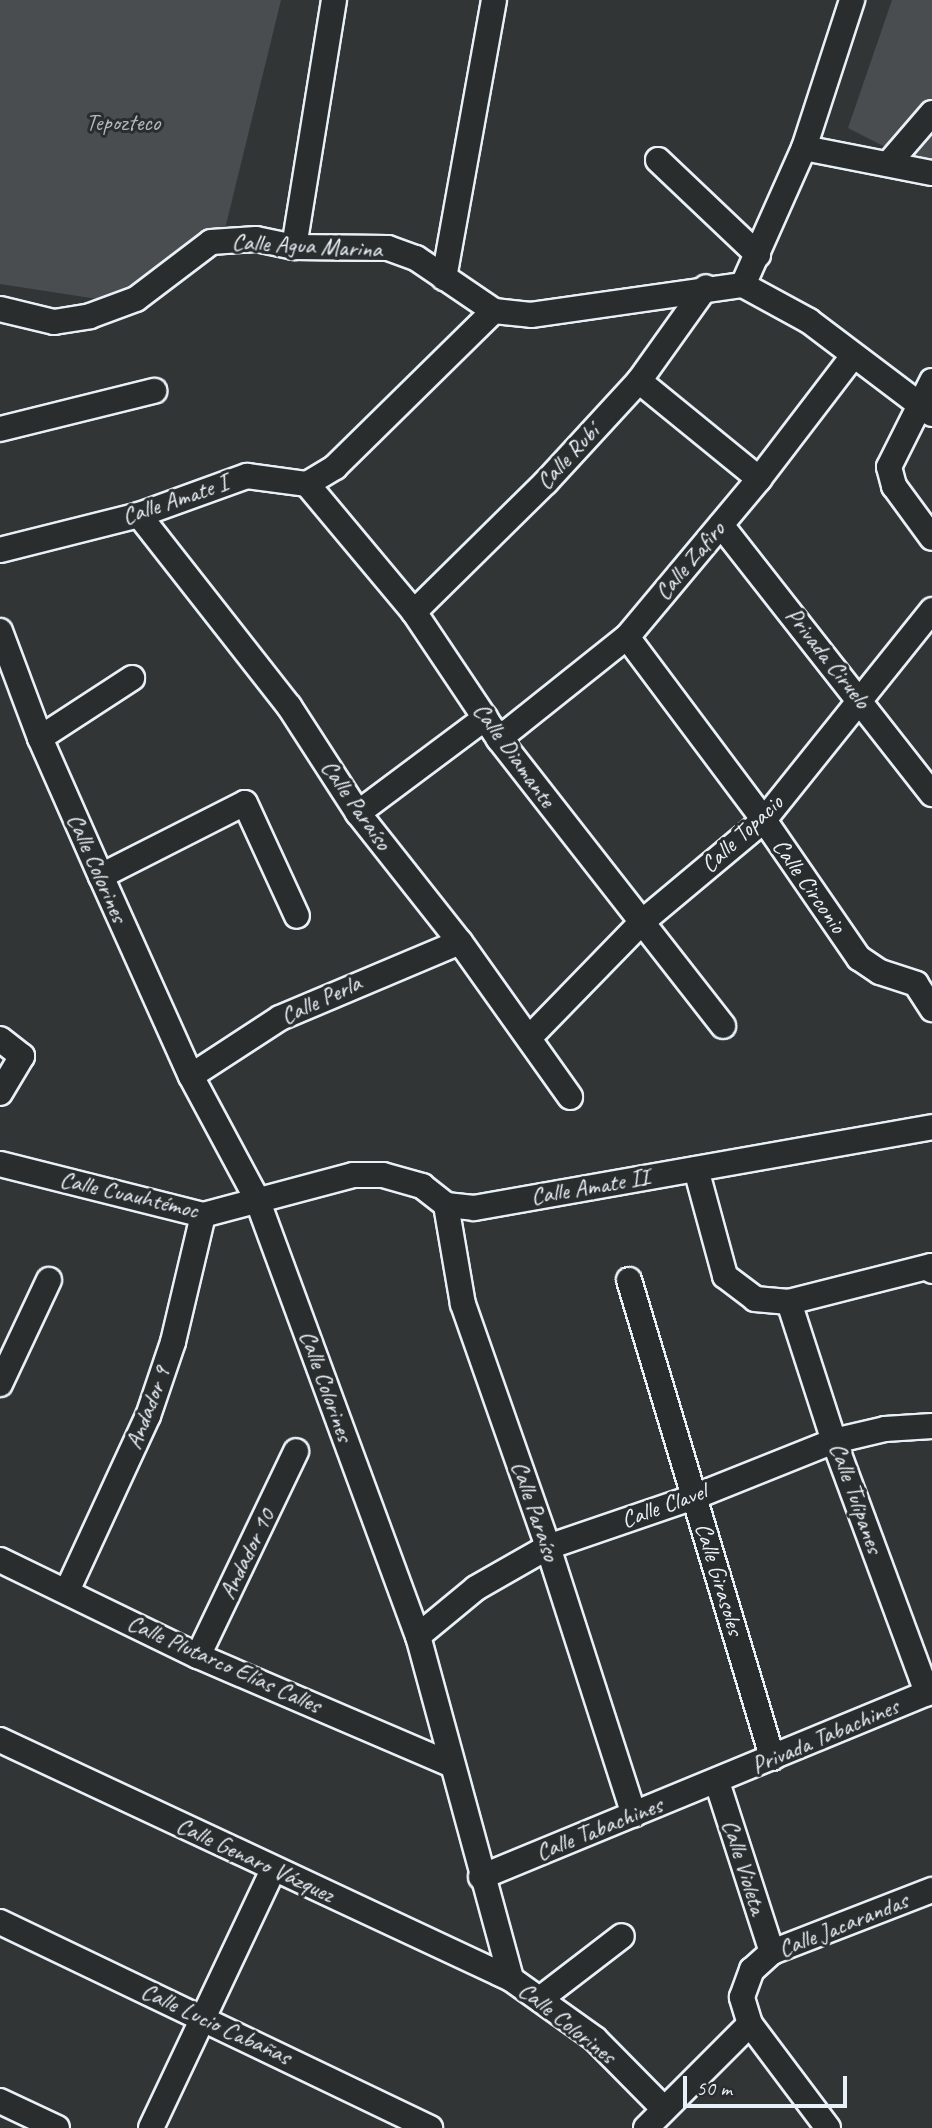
<!DOCTYPE html>
<html>
<head>
<meta charset="utf-8">
<style>
	body { margin:0 }
	#map { position:relative; width:932px; height:2128px; overflow:hidden; background:#323536; font-family:Caveat,sans-serif }
	div>[style] { position:absolute }
	.green>* { inset:0; background:#494d4f }
	.roads { filter:drop-shadow(2px 0 #e8f1f8) drop-shadow(-2px 0 #e8f1f8) drop-shadow(0 2px #e8f1f8) drop-shadow(0 -2px #e8f1f8) }
	.minor>* { height:24px; margin:-12px; padding:0 12px; transform-origin:12px; border-radius:12px; background:#2a2d2e }
	span { translate:-50% -50%; white-space:nowrap; text-align:center; line-height:1.15; -webkit-text-stroke:6px #2a2d2e; paint-order:stroke }
	.park-label { font-size:24px; color:#b0b8bd }
	.street-label { font-size:24px; color:#e8f1f8 }
	.scale { position:absolute; left:683px; top:2076px; width:164px; height:32px; box-sizing:border-box; border:4px solid #e8f1f8; border-top:0; padding-left:9px; font-size:21px; line-height:24px; white-space:nowrap; color:#e8f1f8; -webkit-text-stroke:5px #2a2d2e; paint-order:stroke }
</style>
</head>
<body>
<div id="map">
	<div class="green">
		<i style="clip-path:polygon(0 0,281px 0,225px 229px,104px 300px,0 284px)"></i>
		<i style="clip-path:polygon(892px 0,932px 0,932px 171px,848px 128px)"></i>
	</div>
	<div class="roads">
		<div class="minor">
			<i style="left:804px;top:148px;width:130px;rotate:11.1deg"></i>
			<i style="left:658px;top:160px;width:138px;rotate:43.5deg"></i>
			<i style="left:889px;top:163px;width:66px;rotate:-49.3deg"></i>
			<i style="left:294px;top:247px;width:250px;rotate:-80.8deg"></i>
			<i style="left:444px;top:278px;width:282px;rotate:-79.8deg"></i>
			<i style="left:743px;top:285px;width:150px;rotate:-66deg"></i>
			<i style="left:804px;top:148px;width:156px;rotate:-72deg"></i>
			<i style="left:0;top:309px;width:56px;rotate:13.5deg"></i>
			<i style="left:54px;top:322px;width:36px;rotate:-9deg"></i>
			<i style="left:90px;top:316px;width:49px;rotate:-20.3deg"></i>
			<i style="left:136px;top:299px;width:94px;rotate:-37.2deg"></i>
			<i style="left:211px;top:242px;width:45px;rotate:-3.8deg"></i>
			<i style="left:256px;top:239px;width:39px;rotate:12deg"></i>
			<i style="left:294px;top:247px;width:94px;rotate:0.6deg"></i>
			<i style="left:388px;top:248px;width:30px;rotate:20deg"></i>
			<i style="left:416px;top:258px;width:94px;rotate:34.2deg"></i>
			<i style="left:494px;top:311px;width:37px;rotate:6deg"></i>
			<i style="left:531px;top:315px;width:214px;rotate:-8.1deg"></i>
			<i style="left:743px;top:285px;width:75px;rotate:28.6deg"></i>
			<i style="left:809px;top:321px;width:154px;rotate:37.1deg"></i>
			<i style="left:639px;top:381px;width:155px;rotate:39.2deg"></i>
			<i style="left:932px;top:381px;width:96px;rotate:116.6deg"></i>
			<i style="left:889px;top:467px;width:20px;rotate:75deg"></i>
			<i style="left:894px;top:486px;width:64px;rotate:53.8deg"></i>
			<i style="left:0;top:429px;width:159px;rotate:-13.9deg"></i>
			<i style="left:307px;top:484px;width:167px;rotate:50.1deg"></i>
			<i style="left:414px;top:612px;width:153px;rotate:56.2deg"></i>
			<i style="left:499px;top:739px;width:364px;rotate:52deg"></i>
			<i style="left:139px;top:515px;width:243px;rotate:51.9deg"></i>
			<i style="left:289px;top:706px;width:127px;rotate:57.2deg"></i>
			<i style="left:358px;top:813px;width:164px;rotate:51.7deg"></i>
			<i style="left:460px;top:942px;width:190px;rotate:54.6deg"></i>
			<i style="left:721px;top:525px;width:342px;rotate:51.9deg"></i>
			<i style="left:0;top:550px;width:143px;rotate:-14.1deg"></i>
			<i style="left:139px;top:515px;width:115px;rotate:-19.9deg"></i>
			<i style="left:247px;top:476px;width:61px;rotate:7.6deg"></i>
			<i style="left:307px;top:484px;width:33px;rotate:-31deg"></i>
			<i style="left:335px;top:467px;width:223px;rotate:-44.5deg"></i>
			<i style="left:414px;top:612px;width:185px;rotate:-44.6deg"></i>
			<i style="left:546px;top:482px;width:137px;rotate:-47.4deg"></i>
			<i style="left:639px;top:381px;width:115px;rotate:-54.5deg"></i>
			<i style="left:0;top:631px;width:114px;rotate:69.5deg"></i>
			<i style="left:40px;top:738px;width:151px;rotate:66.2deg"></i>
			<i style="left:101px;top:876px;width:219px;rotate:65.8deg"></i>
			<i style="left:191px;top:1076px;width:140px;rotate:61.8deg"></i>
			<i style="left:257px;top:1199px;width:466px;rotate:69.8deg"></i>
			<i style="left:418px;top:1636px;width:355px;rotate:74.8deg"></i>
			<i style="left:627px;top:637px;width:229px;rotate:53.2deg"></i>
			<i style="left:764px;top:820px;width:168px;rotate:55.5deg"></i>
			<i style="left:859px;top:958px;width:25px;rotate:34deg"></i>
			<i style="left:880px;top:972px;width:38px;rotate:18deg"></i>
			<i style="left:916px;top:984px;width:30px;rotate:57deg"></i>
			<i style="left:40px;top:738px;width:110px;rotate:-33.1deg"></i>
			<i style="left:499px;top:739px;width:164px;rotate:-38.6deg"></i>
			<i style="left:627px;top:637px;width:206px;rotate:-50.1deg"></i>
			<i style="left:759px;top:479px;width:155px;rotate:-52.6deg"></i>
			<i style="left:358px;top:813px;width:159px;rotate:-36.8deg"></i>
			<i style="left:101px;top:876px;width:161px;rotate:-26.9deg"></i>
			<i style="left:245px;top:803px;width:124px;rotate:65.3deg"></i>
			<i style="left:530px;top:1037px;width:161px;rotate:-45.8deg"></i>
			<i style="left:642px;top:922px;width:159px;rotate:-39.9deg"></i>
			<i style="left:764px;top:820px;width:269px;rotate:-51.3deg"></i>
			<i style="left:0;top:1039px;width:28px;rotate:38deg"></i>
			<i style="left:22px;top:1056px;width:43px;rotate:120.7deg"></i>
			<i style="left:191px;top:1076px;width:106px;rotate:-33.1deg"></i>
			<i style="left:280px;top:1018px;width:195px;rotate:-22.9deg"></i>
			<i style="left:0;top:1164px;width:209px;rotate:14.1deg"></i>
			<i style="left:203px;top:1215px;width:155px;rotate:-14.9deg"></i>
			<i style="left:353px;top:1175px;width:30px"></i>
			<i style="left:383px;top:1175px;width:41px;rotate:15.8deg"></i>
			<i style="left:422px;top:1186px;width:31px;rotate:38deg"></i>
			<i style="left:446px;top:1205px;width:28px;rotate:6deg"></i>
			<i style="left:474px;top:1208px;width:465px;rotate:-10deg"></i>
			<i style="left:696px;top:1169px;width:111px;rotate:74.8deg"></i>
			<i style="left:725px;top:1276px;width:38px;rotate:37deg"></i>
			<i style="left:755px;top:1299px;width:34px;rotate:5deg"></i>
			<i style="left:789px;top:1302px;width:146px;rotate:-14.2deg"></i>
			<i style="left:931px;top:1266px;width:5px;rotate:79deg"></i>
			<i style="left:446px;top:1205px;width:100px;rotate:80.3deg"></i>
			<i style="left:463px;top:1304px;width:257px;rotate:70.7deg"></i>
			<i style="left:548px;top:1547px;width:281px;rotate:72.2deg"></i>
			<i style="left:629px;top:1280px;width:499px;rotate:73.3deg"></i>
			<i style="left:789px;top:1302px;width:146px;rotate:72.1deg"></i>
			<i style="left:834px;top:1441px;width:269px;rotate:69.7deg"></i>
			<i style="left:0;top:1384px;width:115px;rotate:-64.8deg"></i>
			<i style="left:0;top:1560px;width:220px;rotate:25.9deg"></i>
			<i style="left:198px;top:1656px;width:274px;rotate:23.2deg"></i>
			<i style="left:67px;top:1591px;width:193px;rotate:-65.2deg"></i>
			<i style="left:148px;top:1416px;width:78px;rotate:-71.3deg"></i>
			<i style="left:173px;top:1342px;width:130px;rotate:-76.7deg"></i>
			<i style="left:418px;top:1636px;width:75px;rotate:-39.6deg"></i>
			<i style="left:476px;top:1588px;width:83px;rotate:-29.7deg"></i>
			<i style="left:548px;top:1547px;width:154px;rotate:-18.9deg"></i>
			<i style="left:694px;top:1497px;width:151px;rotate:-21.8deg"></i>
			<i style="left:834px;top:1441px;width:52px;rotate:-13.2deg"></i>
			<i style="left:885px;top:1429px;width:47px;rotate:-3.7deg"></i>
			<i style="left:198px;top:1656px;width:227px;rotate:-64.4deg"></i>
			<i style="left:0;top:1740px;width:564px;rotate:25.07deg"></i>
			<i style="left:511px;top:1979px;width:103px;rotate:35.5deg"></i>
			<i style="left:595px;top:2039px;width:98px;rotate:45.4deg"></i>
			<i style="left:717px;top:1782px;width:179px;rotate:72.1deg"></i>
			<i style="left:481px;top:1877px;width:488px;rotate:-22.4deg"></i>
			<i style="left:0;top:1922px;width:477px;rotate:25.6deg"></i>
			<i style="left:540px;top:1999px;width:103px;rotate:-37.5deg"></i>
			<i style="left:0;top:2101px;width:63px;rotate:25.3deg"></i>
			<i style="left:151px;top:2128px;width:285px;rotate:-64.7deg"></i>
			<i style="left:646px;top:2128px;width:147px;rotate:-45deg"></i>
			<i style="left:828px;top:2128px;width:130px;rotate:-126.9deg"></i>
			<i style="left:750px;top:2024px;width:28px;rotate:-107deg"></i>
			<i style="left:742px;top:1997px;width:29px;rotate:-70deg"></i>
			<i style="left:752px;top:1970px;width:27px;rotate:-42deg"></i>
			<i style="left:772px;top:1952px;width:172px;rotate:-21.2deg"></i>
		</div>
	</div>
	<div class="park-label">
		<span style="left:123px;top:123px">Tepozteco</span>
	</div>
	<div class="street-label">
		<span style="left:307px;top:246px;rotate:3deg">Calle Agua Marina</span>
		<span style="left:568px;top:457px;rotate:-47deg">Calle Rubí</span>
		<span style="left:175px;top:500px;rotate:-19deg">Calle Amate I</span>
		<span style="left:690px;top:561px;rotate:-50deg">Calle Zafiro</span>
		<span style="left:828px;top:658px;rotate:52deg">Privada Ciruelo</span>
		<span style="left:514px;top:755px;rotate:54deg">Calle Diamante</span>
		<span style="left:356px;top:805px;rotate:55deg">Calle Paraíso</span>
		<span style="left:742px;top:834px;rotate:-43deg">Calle Topacio</span>
		<span style="left:97px;top:868px;rotate:66deg">Calle Colorines</span>
		<span style="left:809px;top:886px;rotate:55deg">Calle Circonio</span>
		<span style="left:321px;top:1000px;rotate:-25deg">Calle Perla</span>
		<span style="left:590px;top:1187px;rotate:-10deg">Calle Amate II</span>
		<span style="left:129px;top:1195px;rotate:13deg">Calle Cuauhtémoc</span>
		<span style="left:326px;top:1386px;rotate:70deg">Calle Colorines</span>
		<span style="left:148px;top:1408px;rotate:-69deg">Andador 9</span>
		<span style="left:856px;top:1498px;rotate:70deg">Calle Tulipanes</span>
		<span style="left:664px;top:1506px;rotate:-20deg">Calle Clavel</span>
		<span style="left:535px;top:1511px;rotate:71deg">Calle Paraíso</span>
		<span style="left:247px;top:1554px;rotate:-64deg">Andador 10</span>
		<span style="left:719px;top:1579px;rotate:73deg">Calle Girasoles</span>
		<span style="left:224px;top:1664px;rotate:24deg">Calle Plutarco Elías Calles</span>
		<span style="left:825px;top:1736px;rotate:-23deg">Privada Tabachines</span>
		<span style="left:599px;top:1829px;rotate:-22deg">Calle Tabachines</span>
		<span style="left:255px;top:1860px;rotate:25deg">Calle Genaro Vázquez</span>
		<span style="left:744px;top:1867px;rotate:72deg">Calle Violeta</span>
		<span style="left:843px;top:1925px;rotate:-22deg">Calle Jacarandas</span>
		<span style="left:567px;top:2023px;rotate:38deg">Calle Colorines</span>
		<span style="left:216px;top:2024px;rotate:25deg">Calle Lucio Cabañas</span>
	</div>
	<div class="scale">50 m</div>
</div>
</body>
</html>
